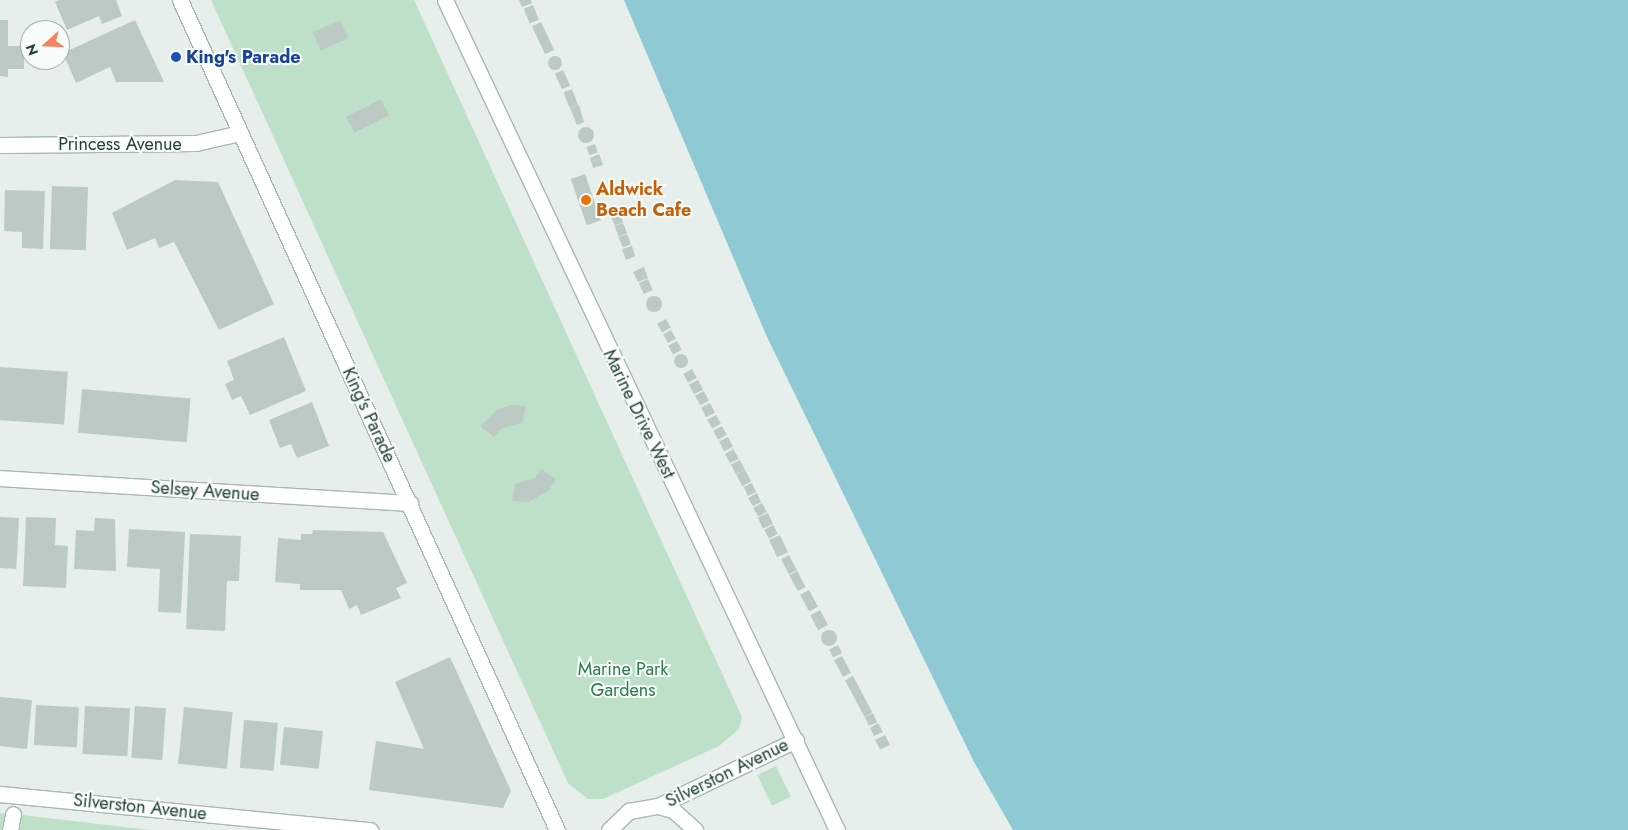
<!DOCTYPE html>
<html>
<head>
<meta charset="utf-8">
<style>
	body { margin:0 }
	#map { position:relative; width:1628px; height:830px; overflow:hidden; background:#e6efeb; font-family:Jost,sans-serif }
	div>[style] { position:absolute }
	.green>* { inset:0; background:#bfe0c8; transform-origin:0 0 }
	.water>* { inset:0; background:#8ec9d4 }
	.building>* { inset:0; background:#bbcac4; transform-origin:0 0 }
	.round { border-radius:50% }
	.roads { filter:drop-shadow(1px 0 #a8b8b2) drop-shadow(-1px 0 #a8b8b2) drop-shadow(0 1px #a8b8b2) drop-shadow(0 -1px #a8b8b2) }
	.lane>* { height:15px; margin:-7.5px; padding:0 7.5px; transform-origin:7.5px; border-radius:7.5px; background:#fff }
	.street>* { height:15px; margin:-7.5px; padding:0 7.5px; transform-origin:7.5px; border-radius:7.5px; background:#fff }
	.secondary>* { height:15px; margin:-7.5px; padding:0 7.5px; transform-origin:7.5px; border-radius:7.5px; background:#fff }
	.dots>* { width:14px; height:14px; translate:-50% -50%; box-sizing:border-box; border:2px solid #f7fbf9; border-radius:50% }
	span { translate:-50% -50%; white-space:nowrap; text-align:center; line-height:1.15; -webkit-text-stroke:4px #f7fbf9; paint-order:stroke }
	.transit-label { font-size:18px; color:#164399; font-weight:700 }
	.left { translate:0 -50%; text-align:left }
	.street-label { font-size:18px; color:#24423a }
	.food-label { font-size:18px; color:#c56008; font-weight:700 }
	.park-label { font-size:18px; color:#2d7a4b }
	.north { position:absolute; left:20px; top:20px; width:50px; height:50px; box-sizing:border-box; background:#f7fbf9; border:1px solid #a3b1ad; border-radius:50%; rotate:250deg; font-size:14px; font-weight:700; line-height:20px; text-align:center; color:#24423a }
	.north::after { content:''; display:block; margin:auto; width:18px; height:22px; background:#f4845f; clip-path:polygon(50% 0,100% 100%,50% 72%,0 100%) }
</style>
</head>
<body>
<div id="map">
	<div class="green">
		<i style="clip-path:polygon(211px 0,414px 0,742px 717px,739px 729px,719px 746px,603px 799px,588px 799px,568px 783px)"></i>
		<i style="left:776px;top:766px;width:34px;height:21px;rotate:64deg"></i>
		<i style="clip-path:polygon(0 813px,13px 814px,151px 830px,0 830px)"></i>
	</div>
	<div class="water">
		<i style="clip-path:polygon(624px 0,1628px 0,1628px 830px,1013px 830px,974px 762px,767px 337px)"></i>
	</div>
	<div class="building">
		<i style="clip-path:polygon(59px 0,116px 0,122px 16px,102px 24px,99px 16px,67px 30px,55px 2px)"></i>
		<i style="clip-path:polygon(519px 0,531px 0,532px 3px,522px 7px)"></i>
		<i style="left:533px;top:5px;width:16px;height:10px;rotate:68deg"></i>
		<i style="clip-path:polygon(0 20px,8px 20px,8px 46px,24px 46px,24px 69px,8px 69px,8px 77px,0 76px)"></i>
		<i style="clip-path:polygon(135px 20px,164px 82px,116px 82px,110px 67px,76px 83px,63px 53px)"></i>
		<i style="left:340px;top:20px;width:20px;height:30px;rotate:66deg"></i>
		<i style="left:541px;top:22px;width:31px;height:10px;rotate:65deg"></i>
		<i class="round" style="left:548px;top:56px;width:14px;height:14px"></i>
		<i style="left:563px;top:70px;width:17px;height:9px;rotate:65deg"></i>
		<i style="left:572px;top:89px;width:17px;height:9px;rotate:69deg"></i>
		<i style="left:381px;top:99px;width:18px;height:39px;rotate:63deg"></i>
		<i style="clip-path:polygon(579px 105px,584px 122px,577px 125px,570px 108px)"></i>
		<i class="round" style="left:578px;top:127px;width:16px;height:16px"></i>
		<i style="left:595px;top:144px;width:9px;height:9px;rotate:72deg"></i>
		<i style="clip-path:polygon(599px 154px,603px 165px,593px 168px,590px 158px)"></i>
		<i style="left:585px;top:174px;width:49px;height:15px;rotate:71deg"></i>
		<i style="clip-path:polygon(175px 180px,218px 182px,274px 304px,219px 330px,174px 242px,159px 248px,155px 238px,127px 250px,112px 213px)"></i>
		<i style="left:52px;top:186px;width:36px;height:63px;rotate:2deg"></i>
		<i style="clip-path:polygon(5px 190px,45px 191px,43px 249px,22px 248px,22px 232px,4px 231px)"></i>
		<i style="left:619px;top:212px;width:11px;height:9px;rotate:68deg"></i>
		<i style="left:623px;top:223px;width:11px;height:9px;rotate:68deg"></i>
		<i style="left:627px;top:234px;width:11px;height:9px;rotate:68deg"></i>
		<i style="clip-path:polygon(632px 246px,635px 256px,626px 260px,622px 249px)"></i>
		<i style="clip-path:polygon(644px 267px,648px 278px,638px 282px,633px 272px)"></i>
		<i style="left:648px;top:279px;width:12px;height:10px;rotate:66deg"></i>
		<i class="round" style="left:646px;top:296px;width:16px;height:16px"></i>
		<i style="left:666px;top:319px;width:10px;height:10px;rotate:61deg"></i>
		<i style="left:671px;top:330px;width:10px;height:9px;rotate:61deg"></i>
		<i style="clip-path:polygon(284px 337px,306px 391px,250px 415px,241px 396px,232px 400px,225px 384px,234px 380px,227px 361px)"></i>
		<i style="left:677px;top:341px;width:10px;height:10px;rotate:61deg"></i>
		<i class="round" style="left:674px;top:354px;width:14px;height:14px"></i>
		<i style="left:0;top:367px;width:68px;height:53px;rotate:4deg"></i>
		<i style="left:692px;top:369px;width:10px;height:10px;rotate:61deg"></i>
		<i style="left:698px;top:380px;width:11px;height:10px;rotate:63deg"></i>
		<i style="left:82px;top:389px;width:109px;height:44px;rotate:5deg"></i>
		<i style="left:704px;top:391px;width:11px;height:10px;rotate:63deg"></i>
		<i style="clip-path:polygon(312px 402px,329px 446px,297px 458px,291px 444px,280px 448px,269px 420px)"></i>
		<i style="left:710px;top:403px;width:11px;height:10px;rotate:63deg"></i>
		<i style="clip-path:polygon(510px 405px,526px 406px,522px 423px,502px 428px,494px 437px,480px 426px,497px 410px)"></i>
		<i style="left:716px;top:415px;width:10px;height:10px;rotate:61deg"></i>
		<i style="left:722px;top:426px;width:10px;height:10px;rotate:61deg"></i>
		<i style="left:728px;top:437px;width:11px;height:10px;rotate:63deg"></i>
		<i style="clip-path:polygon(733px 449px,739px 459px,730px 463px,725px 454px)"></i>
		<i style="left:740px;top:460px;width:11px;height:10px;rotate:63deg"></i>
		<i style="clip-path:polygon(542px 469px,556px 480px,548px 491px,528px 502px,512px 501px,515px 484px,535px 478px)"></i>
		<i style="left:745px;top:470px;width:13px;height:10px;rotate:61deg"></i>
		<i style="left:752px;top:483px;width:10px;height:9px;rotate:66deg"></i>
		<i style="clip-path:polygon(757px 493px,761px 502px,753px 506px,748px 498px)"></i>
		<i style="left:762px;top:503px;width:10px;height:10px;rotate:61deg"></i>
		<i style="left:768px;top:513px;width:12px;height:11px;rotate:66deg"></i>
		<i style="left:0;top:517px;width:19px;height:51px;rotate:3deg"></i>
		<i style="clip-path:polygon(26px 517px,56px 518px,55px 545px,68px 546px,66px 588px,23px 586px)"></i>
		<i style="clip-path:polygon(95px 518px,115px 519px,116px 571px,74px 569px,76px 530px,94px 531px)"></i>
		<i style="left:773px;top:525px;width:10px;height:10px;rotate:61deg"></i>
		<i style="clip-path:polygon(129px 529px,185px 532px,181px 613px,158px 612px,160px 569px,127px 567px)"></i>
		<i style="clip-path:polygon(313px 530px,383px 532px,407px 583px,396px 588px,401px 598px,361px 615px,357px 605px,349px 609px,341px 590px,300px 590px,300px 584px,275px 582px,278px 538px,301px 540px,301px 534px,312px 534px)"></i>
		<i style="clip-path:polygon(190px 534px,241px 536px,239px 581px,227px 581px,225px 631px,186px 629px)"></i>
		<i style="left:780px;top:535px;width:19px;height:12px;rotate:65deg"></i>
		<i style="left:789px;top:555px;width:17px;height:9px;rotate:62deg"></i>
		<i style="left:797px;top:571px;width:18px;height:9px;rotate:61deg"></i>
		<i style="left:809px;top:590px;width:19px;height:10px;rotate:62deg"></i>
		<i style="left:820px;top:610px;width:17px;height:11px;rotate:62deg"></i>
		<i class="round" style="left:821px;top:630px;width:16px;height:16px"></i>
		<i style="left:838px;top:645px;width:9px;height:10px;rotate:63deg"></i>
		<i style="left:842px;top:656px;width:19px;height:9px;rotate:62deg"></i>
		<i style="clip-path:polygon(450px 657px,511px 791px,503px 808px,369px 790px,376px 741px,424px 749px,395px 682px)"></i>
		<i style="left:853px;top:676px;width:41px;height:9px;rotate:62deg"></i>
		<i style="clip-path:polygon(0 697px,32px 700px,27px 749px,0 746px)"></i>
		<i style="left:36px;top:705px;width:43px;height:40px;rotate:3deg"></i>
		<i style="left:85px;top:706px;width:45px;height:48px;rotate:3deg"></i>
		<i style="left:135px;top:706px;width:31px;height:52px;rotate:4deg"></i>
		<i style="left:184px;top:707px;width:49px;height:57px;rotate:6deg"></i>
		<i style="left:873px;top:713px;width:10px;height:9px;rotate:66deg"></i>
		<i style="left:244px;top:720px;width:34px;height:48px;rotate:5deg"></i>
		<i style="clip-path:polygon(878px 723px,883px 732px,874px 736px,870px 728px)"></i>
		<i style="left:284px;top:727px;width:39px;height:38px;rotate:6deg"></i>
		<i style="left:885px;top:735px;width:11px;height:11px;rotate:63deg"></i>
	</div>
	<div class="roads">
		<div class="lane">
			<i style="left:10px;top:830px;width:16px;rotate:-79deg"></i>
		</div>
		<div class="street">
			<i style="left:180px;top:0;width:912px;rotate:65.57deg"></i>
			<i style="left:0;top:145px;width:196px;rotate:-0.6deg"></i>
			<i style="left:196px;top:143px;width:45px;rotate:-12.8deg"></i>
			<i style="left:0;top:478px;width:411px;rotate:3.5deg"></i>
			<i style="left:0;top:794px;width:372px;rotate:5.6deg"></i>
			<i style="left:658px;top:806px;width:153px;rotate:-25.6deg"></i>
			<i style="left:609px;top:830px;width:28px;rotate:-44deg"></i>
			<i style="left:629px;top:811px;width:29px;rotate:-10deg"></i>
			<i style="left:658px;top:806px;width:16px;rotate:15deg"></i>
			<i style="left:673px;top:810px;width:30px;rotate:42deg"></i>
		</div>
		<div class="secondary">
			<i style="left:445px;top:0;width:918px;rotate:64.72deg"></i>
		</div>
	</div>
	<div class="dots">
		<i style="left:176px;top:57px;background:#1a4fb4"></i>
		<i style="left:586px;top:200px;background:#e8710a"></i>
	</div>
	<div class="transit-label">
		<span class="left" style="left:186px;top:57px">King's Parade</span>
	</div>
	<div class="street-label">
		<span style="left:120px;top:144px">Princess Avenue</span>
		<span style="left:639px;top:414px;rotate:64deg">Marine Drive West</span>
		<span style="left:369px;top:415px;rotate:65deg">King's Parade</span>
		<span style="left:205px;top:491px;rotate:4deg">Selsey Avenue</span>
		<span style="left:727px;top:773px;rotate:-26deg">Silverston Avenue</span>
		<span style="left:140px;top:807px;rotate:6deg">Silverston Avenue</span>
	</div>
	<div class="food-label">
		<span class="left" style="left:596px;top:200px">Aldwick<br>Beach Cafe</span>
	</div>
	<div class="park-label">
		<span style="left:623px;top:680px">Marine Park<br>Gardens</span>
	</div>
	<div class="north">N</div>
</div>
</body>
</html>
